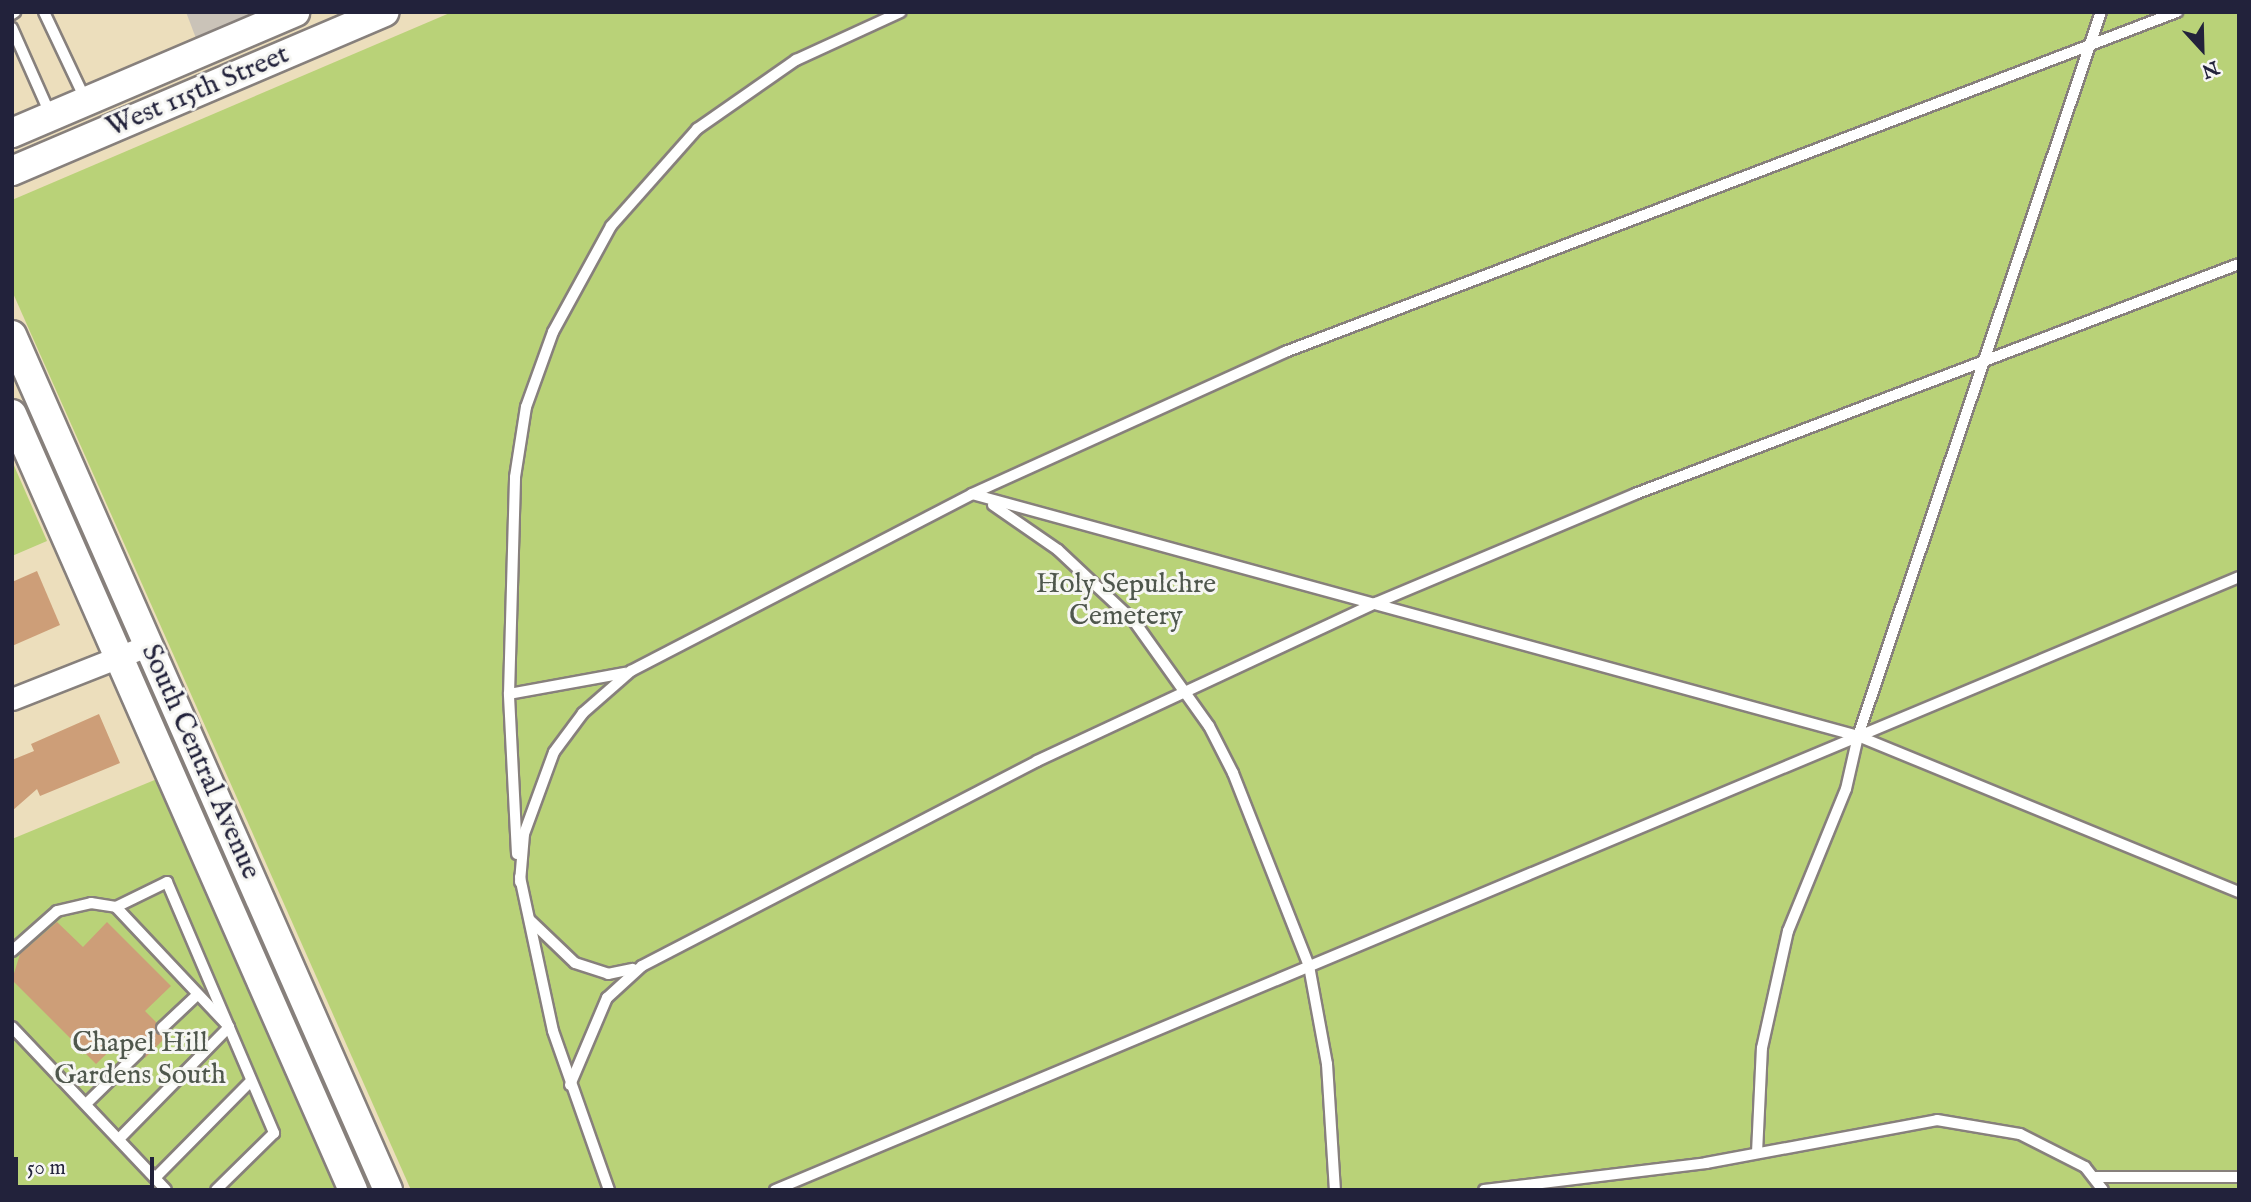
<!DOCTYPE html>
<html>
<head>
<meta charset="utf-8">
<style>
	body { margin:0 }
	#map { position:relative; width:2251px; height:1202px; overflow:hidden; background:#ecdebc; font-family:"IM FELL English",serif }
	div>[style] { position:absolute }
	.industrial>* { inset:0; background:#cac3b8 }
	.green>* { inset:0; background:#b9d278 }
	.building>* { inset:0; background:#cd9e78 }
	.roads { filter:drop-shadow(2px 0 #87807c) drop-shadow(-2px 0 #87807c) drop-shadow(0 2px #87807c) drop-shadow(0 -2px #87807c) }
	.lane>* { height:10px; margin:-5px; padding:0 5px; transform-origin:5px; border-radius:5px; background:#fff }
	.street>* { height:21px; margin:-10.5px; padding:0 10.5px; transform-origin:10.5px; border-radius:10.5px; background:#fff }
	.secondary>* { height:28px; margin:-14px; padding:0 14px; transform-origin:14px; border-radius:14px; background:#fff }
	span { translate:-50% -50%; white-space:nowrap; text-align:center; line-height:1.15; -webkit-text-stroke:6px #f6f6f2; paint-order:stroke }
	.street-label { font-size:28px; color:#22223b }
	.park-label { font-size:28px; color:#4f574d }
	.frame { position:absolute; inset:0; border:14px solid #22223b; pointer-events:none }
	.north { position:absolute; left:2167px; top:14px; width:70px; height:70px; -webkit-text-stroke:5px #f6f6f2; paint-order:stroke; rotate:158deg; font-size:19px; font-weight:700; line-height:28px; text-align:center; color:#22223b }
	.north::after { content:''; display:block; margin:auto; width:24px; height:32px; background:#22223b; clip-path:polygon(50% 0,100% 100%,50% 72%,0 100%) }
	.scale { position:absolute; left:14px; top:1157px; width:140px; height:32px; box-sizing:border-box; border:4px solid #22223b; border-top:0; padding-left:9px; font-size:21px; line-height:24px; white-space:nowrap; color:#22223b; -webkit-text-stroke:5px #f6f6f2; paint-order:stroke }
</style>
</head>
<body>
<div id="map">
	<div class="industrial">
		<i style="clip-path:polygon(186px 12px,264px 12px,197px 41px)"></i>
	</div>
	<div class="green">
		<i style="clip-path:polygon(452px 12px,2239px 12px,2239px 1190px,411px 1190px,12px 291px,12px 200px)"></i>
		<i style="clip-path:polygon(12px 461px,47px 541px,12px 556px)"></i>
		<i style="clip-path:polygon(157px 779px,336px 1190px,12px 1190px,12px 839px)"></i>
	</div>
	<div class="building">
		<i style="clip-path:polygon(37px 571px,60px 625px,12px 646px,12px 582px)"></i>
		<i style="clip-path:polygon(99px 714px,120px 763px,40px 796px,37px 789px,12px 811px,12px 760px,34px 751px,31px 744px)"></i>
		<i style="clip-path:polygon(57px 922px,83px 947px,107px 922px,171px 986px,145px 1011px,156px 1022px,157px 1034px,169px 1034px,145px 1058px,144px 1046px,124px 1037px,96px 1064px,12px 980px,20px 954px)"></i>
	</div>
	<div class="roads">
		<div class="lane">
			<i style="left:44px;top:12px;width:98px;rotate:64.7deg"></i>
			<i style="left:12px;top:14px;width:4px;rotate:-34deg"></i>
			<i style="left:12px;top:28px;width:96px;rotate:66.1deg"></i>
			<i style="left:972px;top:494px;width:918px;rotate:15.28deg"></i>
			<i style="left:1858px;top:736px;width:412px;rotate:22.3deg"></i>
			<i style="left:993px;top:505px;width:79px;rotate:34.7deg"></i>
			<i style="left:1058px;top:550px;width:104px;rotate:43.1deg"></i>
			<i style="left:1134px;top:621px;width:129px;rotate:54.5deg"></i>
			<i style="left:1209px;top:726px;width:53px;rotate:62.9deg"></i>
			<i style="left:1233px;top:773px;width:207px;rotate:68.5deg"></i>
			<i style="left:1309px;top:966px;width:100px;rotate:79.6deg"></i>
			<i style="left:1327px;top:1064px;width:126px;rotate:86.4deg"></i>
			<i style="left:509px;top:694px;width:118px;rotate:-10.3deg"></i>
			<i style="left:517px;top:854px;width:160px;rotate:-92.9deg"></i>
			<i style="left:509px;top:694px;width:217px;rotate:-88.4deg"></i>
			<i style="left:515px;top:477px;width:71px;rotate:-81.1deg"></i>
			<i style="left:526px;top:407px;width:80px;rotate:-70.2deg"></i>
			<i style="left:553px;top:332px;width:121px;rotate:-61.3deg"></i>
			<i style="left:611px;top:226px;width:130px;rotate:-48.4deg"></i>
			<i style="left:697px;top:129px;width:121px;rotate:-34.9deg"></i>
			<i style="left:796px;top:60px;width:115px;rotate:-24.6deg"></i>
			<i style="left:520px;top:877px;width:157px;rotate:77.9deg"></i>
			<i style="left:553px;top:1031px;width:169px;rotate:70.6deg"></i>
			<i style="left:520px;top:882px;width:48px;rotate:-85.2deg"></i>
			<i style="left:524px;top:834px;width:87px;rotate:-69.9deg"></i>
			<i style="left:554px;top:752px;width:49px;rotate:-53.4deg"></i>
			<i style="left:583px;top:713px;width:64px;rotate:-41.2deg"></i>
			<i style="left:631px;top:671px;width:384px;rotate:-27.4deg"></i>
			<i style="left:972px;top:494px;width:344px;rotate:-24.4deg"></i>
			<i style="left:1285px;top:352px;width:955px;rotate:-20.87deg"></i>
			<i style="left:116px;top:907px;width:165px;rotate:46.7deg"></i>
			<i style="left:229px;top:1027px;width:153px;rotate:134.5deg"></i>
			<i style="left:530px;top:920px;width:62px;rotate:43.7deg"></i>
			<i style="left:575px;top:963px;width:35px;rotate:18deg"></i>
			<i style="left:608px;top:974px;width:25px;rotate:-12deg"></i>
			<i style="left:12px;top:951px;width:60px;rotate:-41.6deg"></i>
			<i style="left:57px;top:911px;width:35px;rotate:-13deg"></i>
			<i style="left:91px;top:903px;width:25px;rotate:9deg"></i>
			<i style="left:116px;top:907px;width:57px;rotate:-26.1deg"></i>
			<i style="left:167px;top:882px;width:273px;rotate:66.9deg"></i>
			<i style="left:274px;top:1133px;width:81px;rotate:135.5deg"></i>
			<i style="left:12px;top:1027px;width:224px;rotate:46.6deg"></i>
			<i style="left:162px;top:1028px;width:48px;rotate:-43.3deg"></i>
			<i style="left:570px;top:1085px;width:95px;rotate:-67deg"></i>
			<i style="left:607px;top:998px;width:47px;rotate:-42.4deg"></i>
			<i style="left:642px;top:966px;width:445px;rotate:-27.4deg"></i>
			<i style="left:1037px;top:761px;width:374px;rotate:-25deg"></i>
			<i style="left:1376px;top:603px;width:281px;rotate:-22.8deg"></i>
			<i style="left:1635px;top:494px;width:646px;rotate:-20.85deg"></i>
			<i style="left:88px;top:1102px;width:71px;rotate:-44.4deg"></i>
			<i style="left:1757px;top:1153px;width:105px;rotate:-87.3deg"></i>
			<i style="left:1762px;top:1048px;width:120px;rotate:-77.5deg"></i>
			<i style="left:1788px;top:931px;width:153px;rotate:-67.8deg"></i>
			<i style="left:1846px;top:789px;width:54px;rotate:-77.2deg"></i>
			<i style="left:1858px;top:736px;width:764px;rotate:-71.45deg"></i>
			<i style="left:156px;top:1177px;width:135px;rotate:-45.3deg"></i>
			<i style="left:2095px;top:1177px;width:144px"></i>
			<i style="left:775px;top:1190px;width:1587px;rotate:-22.72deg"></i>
			<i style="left:1484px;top:1190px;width:224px;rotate:-6.9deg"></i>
			<i style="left:1706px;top:1163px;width:235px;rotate:-10.5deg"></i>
			<i style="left:1937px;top:1120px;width:84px;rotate:9.6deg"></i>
			<i style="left:2020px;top:1134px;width:73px;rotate:26.9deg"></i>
			<i style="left:2085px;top:1167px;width:29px;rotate:52deg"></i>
		</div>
		<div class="street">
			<i style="left:12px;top:699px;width:147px;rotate:-21.5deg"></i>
		</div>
		<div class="secondary">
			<i style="left:12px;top:133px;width:308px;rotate:-23.1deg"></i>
			<i style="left:12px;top:171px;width:405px;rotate:-23.1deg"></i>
			<i style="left:12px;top:335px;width:934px;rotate:66.26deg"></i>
			<i style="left:12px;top:414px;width:848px;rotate:66.28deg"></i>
		</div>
	</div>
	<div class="street-label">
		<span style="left:198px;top:92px;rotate:-23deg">West 115th Street</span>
		<span style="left:200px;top:762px;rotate:66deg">South Central Avenue</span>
	</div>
	<div class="park-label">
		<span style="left:1126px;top:601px">Holy Sepulchre<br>Cemetery</span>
		<span style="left:140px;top:1060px">Chapel Hill<br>Gardens South</span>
	</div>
	<div class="frame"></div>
	<div class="north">N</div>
	<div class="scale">50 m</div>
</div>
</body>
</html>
